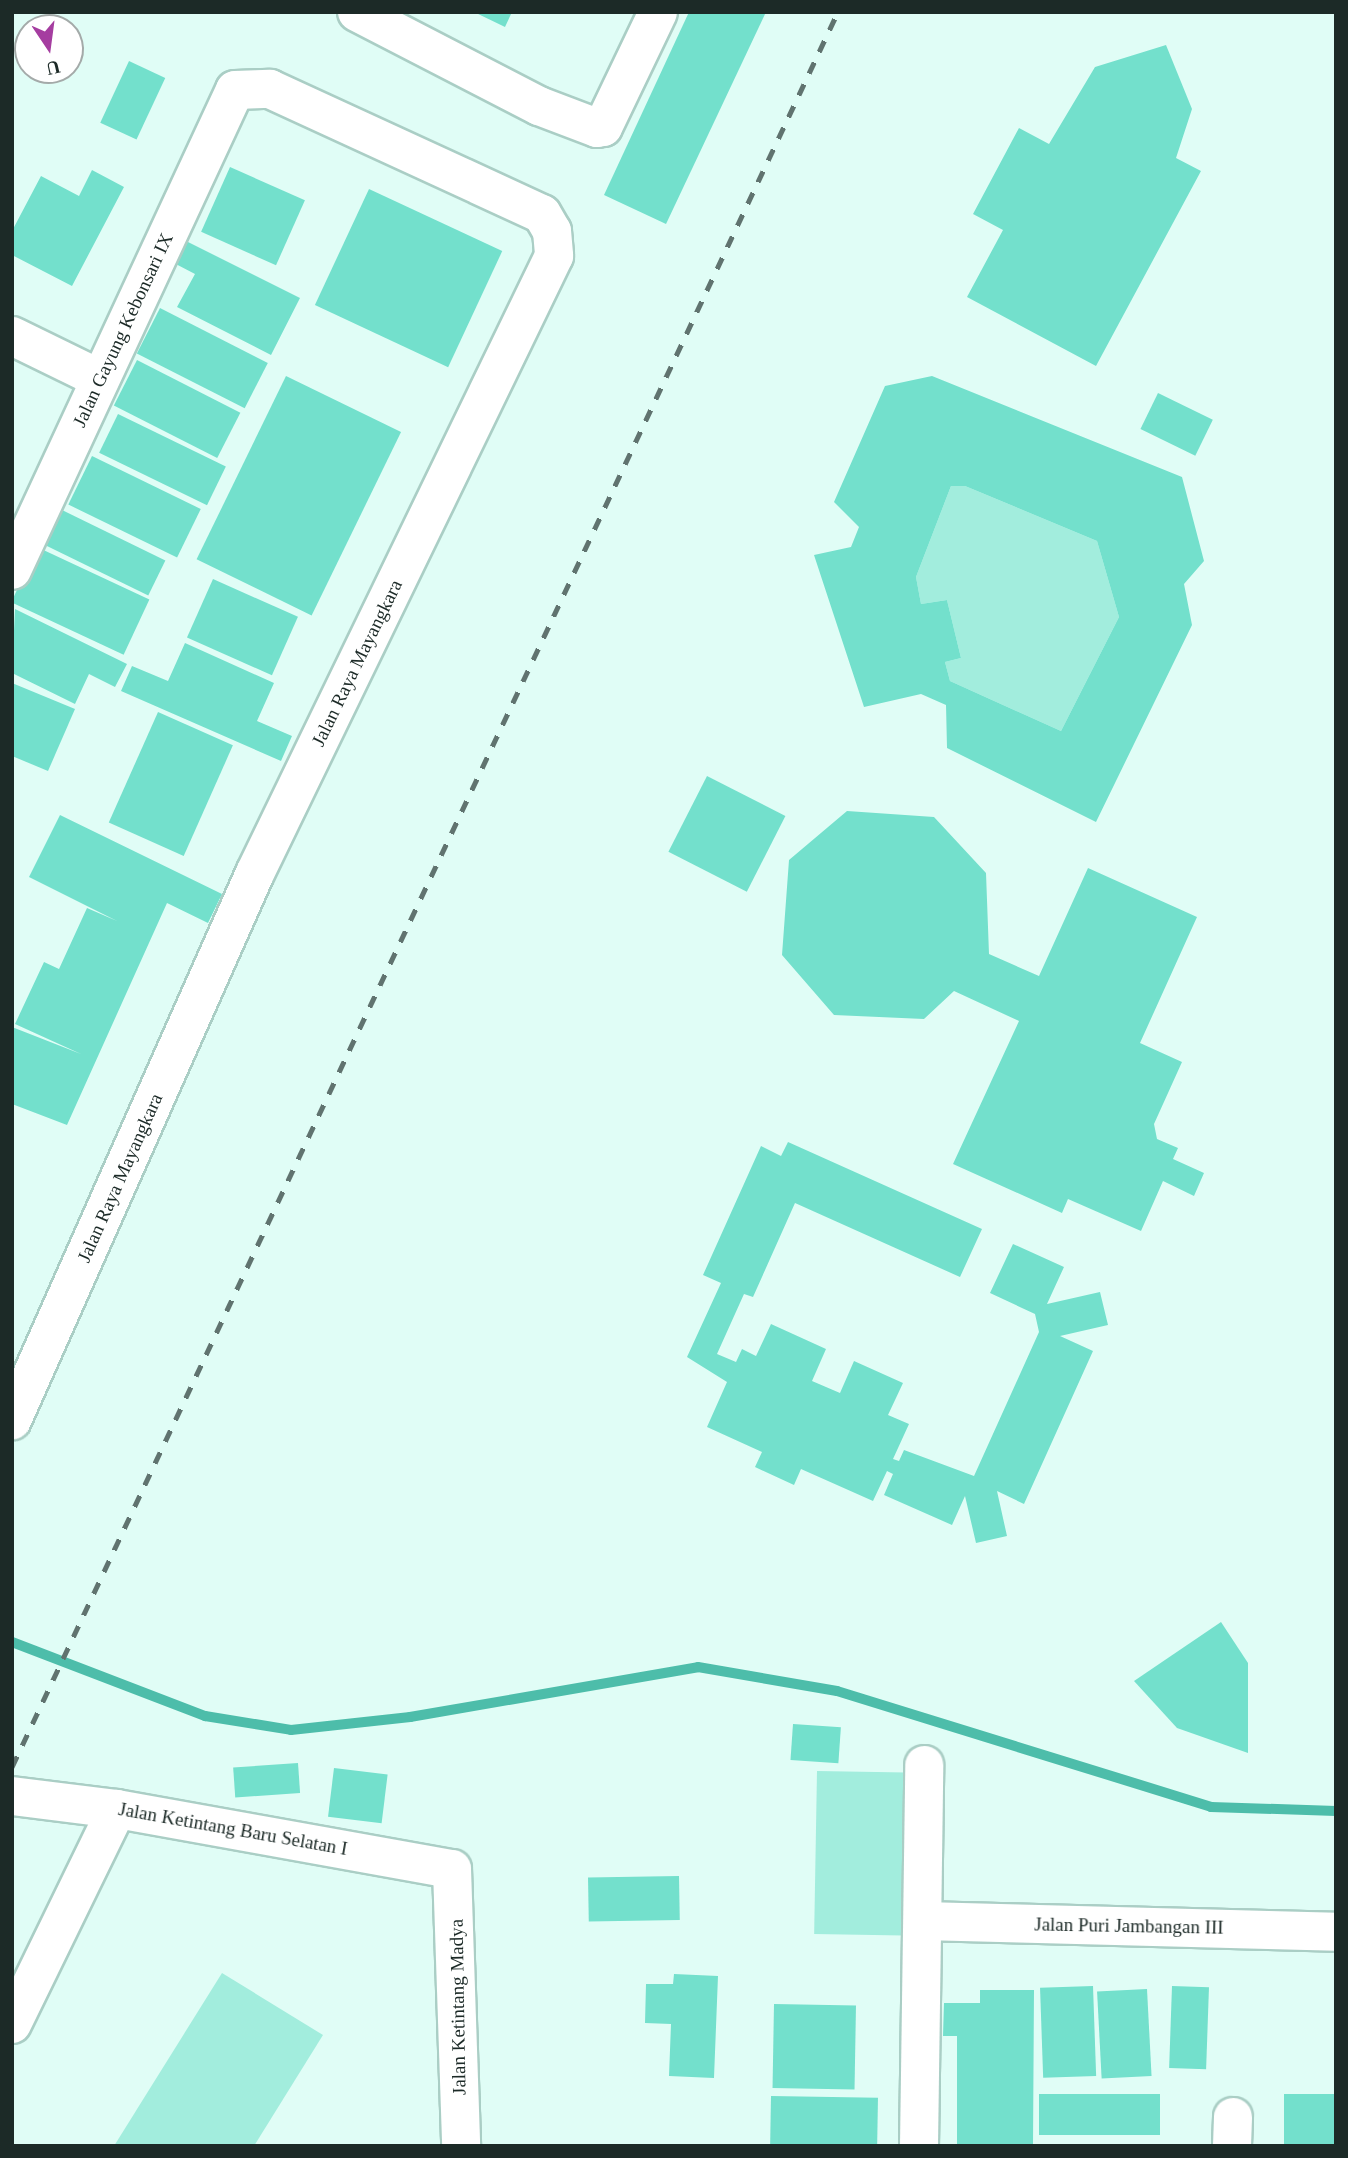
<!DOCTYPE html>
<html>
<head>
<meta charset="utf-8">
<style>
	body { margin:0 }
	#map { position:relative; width:1348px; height:2158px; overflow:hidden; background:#e0fdf6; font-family:Georgia,serif }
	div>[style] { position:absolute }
	.green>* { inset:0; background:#a2eddd; transform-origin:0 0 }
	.stream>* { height:10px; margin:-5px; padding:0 5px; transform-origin:5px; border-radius:5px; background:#4dbdaa }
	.building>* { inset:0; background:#73e0cc; transform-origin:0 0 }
	.roads { filter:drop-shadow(2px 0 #aacec5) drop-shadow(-2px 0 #aacec5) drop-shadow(0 2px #aacec5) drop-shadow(0 -2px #aacec5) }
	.street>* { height:38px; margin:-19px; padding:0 19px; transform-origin:19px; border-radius:19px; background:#fff }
	.secondary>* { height:38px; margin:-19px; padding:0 19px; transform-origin:19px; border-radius:19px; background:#fff }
	.rail>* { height:5px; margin-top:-2.5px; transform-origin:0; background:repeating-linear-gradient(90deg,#60736f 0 12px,transparent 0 24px) }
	span { translate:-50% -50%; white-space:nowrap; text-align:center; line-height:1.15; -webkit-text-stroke:6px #fff; paint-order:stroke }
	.street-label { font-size:19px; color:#1c2a27 }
	.frame { position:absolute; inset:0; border:14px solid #1c2a27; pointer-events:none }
	.north { position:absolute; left:14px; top:14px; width:70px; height:70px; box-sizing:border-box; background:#fff; border:2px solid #a4aaa9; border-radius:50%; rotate:167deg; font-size:19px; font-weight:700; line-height:28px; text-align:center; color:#1c2a27 }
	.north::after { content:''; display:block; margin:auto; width:24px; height:32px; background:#a53da0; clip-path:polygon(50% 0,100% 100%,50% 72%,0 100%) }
</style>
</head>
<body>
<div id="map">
	<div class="green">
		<i style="clip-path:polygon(951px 486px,965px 486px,1097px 541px,1119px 617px,1061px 731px,950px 681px,945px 662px,961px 658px,947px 600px,921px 604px,916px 577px)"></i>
		<i style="left:817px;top:1771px;width:89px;height:163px;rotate:1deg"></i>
		<i style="clip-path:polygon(222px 1973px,323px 2035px,254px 2146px,114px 2146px)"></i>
	</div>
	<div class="stream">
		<i style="left:12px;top:1642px;width:207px;rotate:21deg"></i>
		<i style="left:205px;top:1716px;width:87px;rotate:9.2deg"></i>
		<i style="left:291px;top:1730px;width:120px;rotate:-6.2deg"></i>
		<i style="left:410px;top:1717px;width:292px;rotate:-9.8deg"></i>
		<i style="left:698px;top:1667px;width:141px;rotate:9.8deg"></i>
		<i style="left:837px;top:1691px;width:392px;rotate:17.2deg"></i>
		<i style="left:1211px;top:1807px;width:125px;rotate:1.8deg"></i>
	</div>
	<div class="building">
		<i style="clip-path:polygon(474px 12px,512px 12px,505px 27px)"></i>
		<i style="clip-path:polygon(689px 12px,766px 12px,666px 224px,604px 195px)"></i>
		<i style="clip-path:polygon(1166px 45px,1192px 109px,1176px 158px,1201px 171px,1096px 366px,967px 297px,1003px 230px,973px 214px,1019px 128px,1049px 144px,1095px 67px)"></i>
		<i style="left:129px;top:61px;width:40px;height:68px;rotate:25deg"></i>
		<i style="left:230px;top:167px;width:82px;height:71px;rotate:24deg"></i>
		<i style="clip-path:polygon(92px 170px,124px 187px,72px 286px,12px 255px,12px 231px,41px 176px,79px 196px)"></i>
		<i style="left:369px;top:189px;width:147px;height:128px;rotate:25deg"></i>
		<i style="clip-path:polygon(182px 239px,300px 298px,271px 355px,177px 307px,195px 274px,170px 261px)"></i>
		<i style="left:160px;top:308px;width:121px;height:51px;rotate:27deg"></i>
		<i style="left:137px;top:360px;width:116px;height:51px;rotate:27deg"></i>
		<i style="left:286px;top:376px;width:128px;height:204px;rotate:26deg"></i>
		<i style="clip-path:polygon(evenodd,932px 376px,1182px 477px,1204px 561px,1184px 584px,1192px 625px,1096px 822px,947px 748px,946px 705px,921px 694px,864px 707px,814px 555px,851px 547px,859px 527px,834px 502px,885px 386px,932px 376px,951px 486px,965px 486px,1097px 541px,1119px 617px,1061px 731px,950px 681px,945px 662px,961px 658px,947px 600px,921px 604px,916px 577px,951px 486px)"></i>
		<i style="left:1158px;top:393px;width:61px;height:40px;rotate:26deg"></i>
		<i style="left:118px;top:414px;width:120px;height:43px;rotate:26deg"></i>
		<i style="left:92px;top:456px;width:121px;height:54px;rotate:26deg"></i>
		<i style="left:62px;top:510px;width:115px;height:39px;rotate:26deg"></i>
		<i style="left:37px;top:547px;width:124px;height:61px;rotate:25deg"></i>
		<i style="left:213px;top:579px;width:93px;height:64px;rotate:24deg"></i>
		<i style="clip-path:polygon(15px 609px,127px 664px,115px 687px,89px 674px,75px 704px,12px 673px)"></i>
		<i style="clip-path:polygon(185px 643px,274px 683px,257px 721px,292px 736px,281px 761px,121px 691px,132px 666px,168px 681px)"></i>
		<i style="clip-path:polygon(12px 683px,75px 709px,48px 771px,12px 756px)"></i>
		<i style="left:158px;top:712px;width:82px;height:121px;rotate:24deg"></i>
		<i style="left:707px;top:776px;width:88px;height:85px;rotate:27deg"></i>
		<i style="clip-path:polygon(847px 811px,934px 817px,986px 873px,989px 954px,1039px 976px,1088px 868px,1197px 917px,1140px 1043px,1182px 1062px,1154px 1124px,1157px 1139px,1178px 1148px,1173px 1159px,1204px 1173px,1194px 1196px,1163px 1181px,1141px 1231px,1068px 1199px,1062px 1213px,953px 1164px,1019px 1021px,954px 991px,924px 1019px,834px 1015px,782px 955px,789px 860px)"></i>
		<i style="clip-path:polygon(60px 815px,222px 894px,208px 923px,167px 903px,67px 1125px,12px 1104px,12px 1027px,81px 1054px,15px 1024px,44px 962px,59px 969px,87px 908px,117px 921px,29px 877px)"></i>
		<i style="clip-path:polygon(788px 1142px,982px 1229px,960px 1277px,795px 1203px,753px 1297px,744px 1294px,717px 1354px,736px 1362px,742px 1349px,756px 1356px,771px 1324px,826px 1349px,812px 1381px,840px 1393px,854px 1361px,903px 1383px,888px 1415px,909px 1424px,893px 1459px,899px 1461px,904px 1450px,974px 1476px,1039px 1332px,1035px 1314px,990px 1293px,1013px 1244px,1064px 1267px,1047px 1304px,1100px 1292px,1108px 1325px,1060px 1336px,1093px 1351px,1024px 1504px,997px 1491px,1007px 1536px,976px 1543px,965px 1496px,952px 1525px,884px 1495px,893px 1474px,887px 1471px,873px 1501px,801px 1469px,794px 1485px,755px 1467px,762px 1452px,707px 1427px,727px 1382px,687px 1357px,721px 1283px,703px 1275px,761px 1146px,781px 1156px)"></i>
		<i style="clip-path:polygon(1221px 1622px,1248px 1663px,1248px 1753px,1177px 1728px,1134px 1681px)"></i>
		<i style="left:793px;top:1724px;width:48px;height:36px;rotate:4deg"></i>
		<i style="left:298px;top:1763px;width:30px;height:65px;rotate:86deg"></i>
		<i style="left:334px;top:1768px;width:54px;height:49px;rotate:7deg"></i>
		<i style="left:679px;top:1876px;width:44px;height:91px;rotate:89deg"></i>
		<i style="clip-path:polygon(674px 1974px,718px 1976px,714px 2078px,669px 2076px,671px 2024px,645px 2023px,646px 1984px,673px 1984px)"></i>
		<i style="left:1093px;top:1986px;width:90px;height:53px;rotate:88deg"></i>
		<i style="left:1172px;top:1986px;width:37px;height:82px;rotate:2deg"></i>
		<i style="left:1147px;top:1989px;width:87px;height:50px;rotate:87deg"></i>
		<i style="clip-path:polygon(980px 1990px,1034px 1990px,1033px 2146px,957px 2146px,957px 2036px,943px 2036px,944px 2003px,980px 2003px)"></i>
		<i style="left:774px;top:2004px;width:82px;height:84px;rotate:1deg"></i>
		<i style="left:1160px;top:2094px;width:41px;height:121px;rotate:90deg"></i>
		<i style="left:1284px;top:2094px;width:52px;height:52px"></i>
		<i style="left:771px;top:2096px;width:107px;height:50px;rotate:1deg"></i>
	</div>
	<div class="roads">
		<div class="street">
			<i style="left:357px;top:12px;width:205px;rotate:27.3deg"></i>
			<i style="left:539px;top:106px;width:62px;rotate:20.8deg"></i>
			<i style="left:597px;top:128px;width:6px;rotate:-9deg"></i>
			<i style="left:603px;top:127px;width:127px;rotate:-64.4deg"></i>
			<i style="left:12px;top:336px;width:98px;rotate:26deg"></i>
			<i style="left:12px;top:570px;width:529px;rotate:-65.08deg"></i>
			<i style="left:235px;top:90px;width:35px;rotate:-2deg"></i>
			<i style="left:270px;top:89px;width:299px;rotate:24.7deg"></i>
			<i style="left:542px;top:214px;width:20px;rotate:60deg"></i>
			<i style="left:552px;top:231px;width:25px;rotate:85deg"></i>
			<i style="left:554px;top:256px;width:686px;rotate:115.85deg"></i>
			<i style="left:255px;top:873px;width:599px;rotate:113.95deg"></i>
			<i style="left:923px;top:1921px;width:413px;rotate:1.5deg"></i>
			<i style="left:12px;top:2024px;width:239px;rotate:-64deg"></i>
			<i style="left:919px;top:2146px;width:381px;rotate:-89.2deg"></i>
			<i style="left:1232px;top:2146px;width:29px;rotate:-88deg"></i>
		</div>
		<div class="secondary">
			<i style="left:12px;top:1796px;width:106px;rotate:7.1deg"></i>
			<i style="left:117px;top:1809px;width:340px;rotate:10.2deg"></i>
			<i style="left:452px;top:1869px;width:277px;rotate:88.1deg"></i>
		</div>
	</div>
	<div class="rail">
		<i style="left:12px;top:1767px;width:1940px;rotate:-64.8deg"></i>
	</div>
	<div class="street-label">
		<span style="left:123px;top:330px;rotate:-65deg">Jalan Gayung Kebonsari IX</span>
		<span style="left:357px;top:663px;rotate:-64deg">Jalan Raya Mayangkara</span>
		<span style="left:120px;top:1178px;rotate:-66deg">Jalan Raya Mayangkara</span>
		<span style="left:233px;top:1829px;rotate:10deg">Jalan Ketintang Baru Selatan I</span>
		<span style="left:1129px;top:1926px;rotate:1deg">Jalan Puri Jambangan III</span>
		<span style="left:458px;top:2007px;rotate:-91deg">Jalan Ketintang Madya</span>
	</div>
	<div class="frame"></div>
	<div class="north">U</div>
</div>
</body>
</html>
